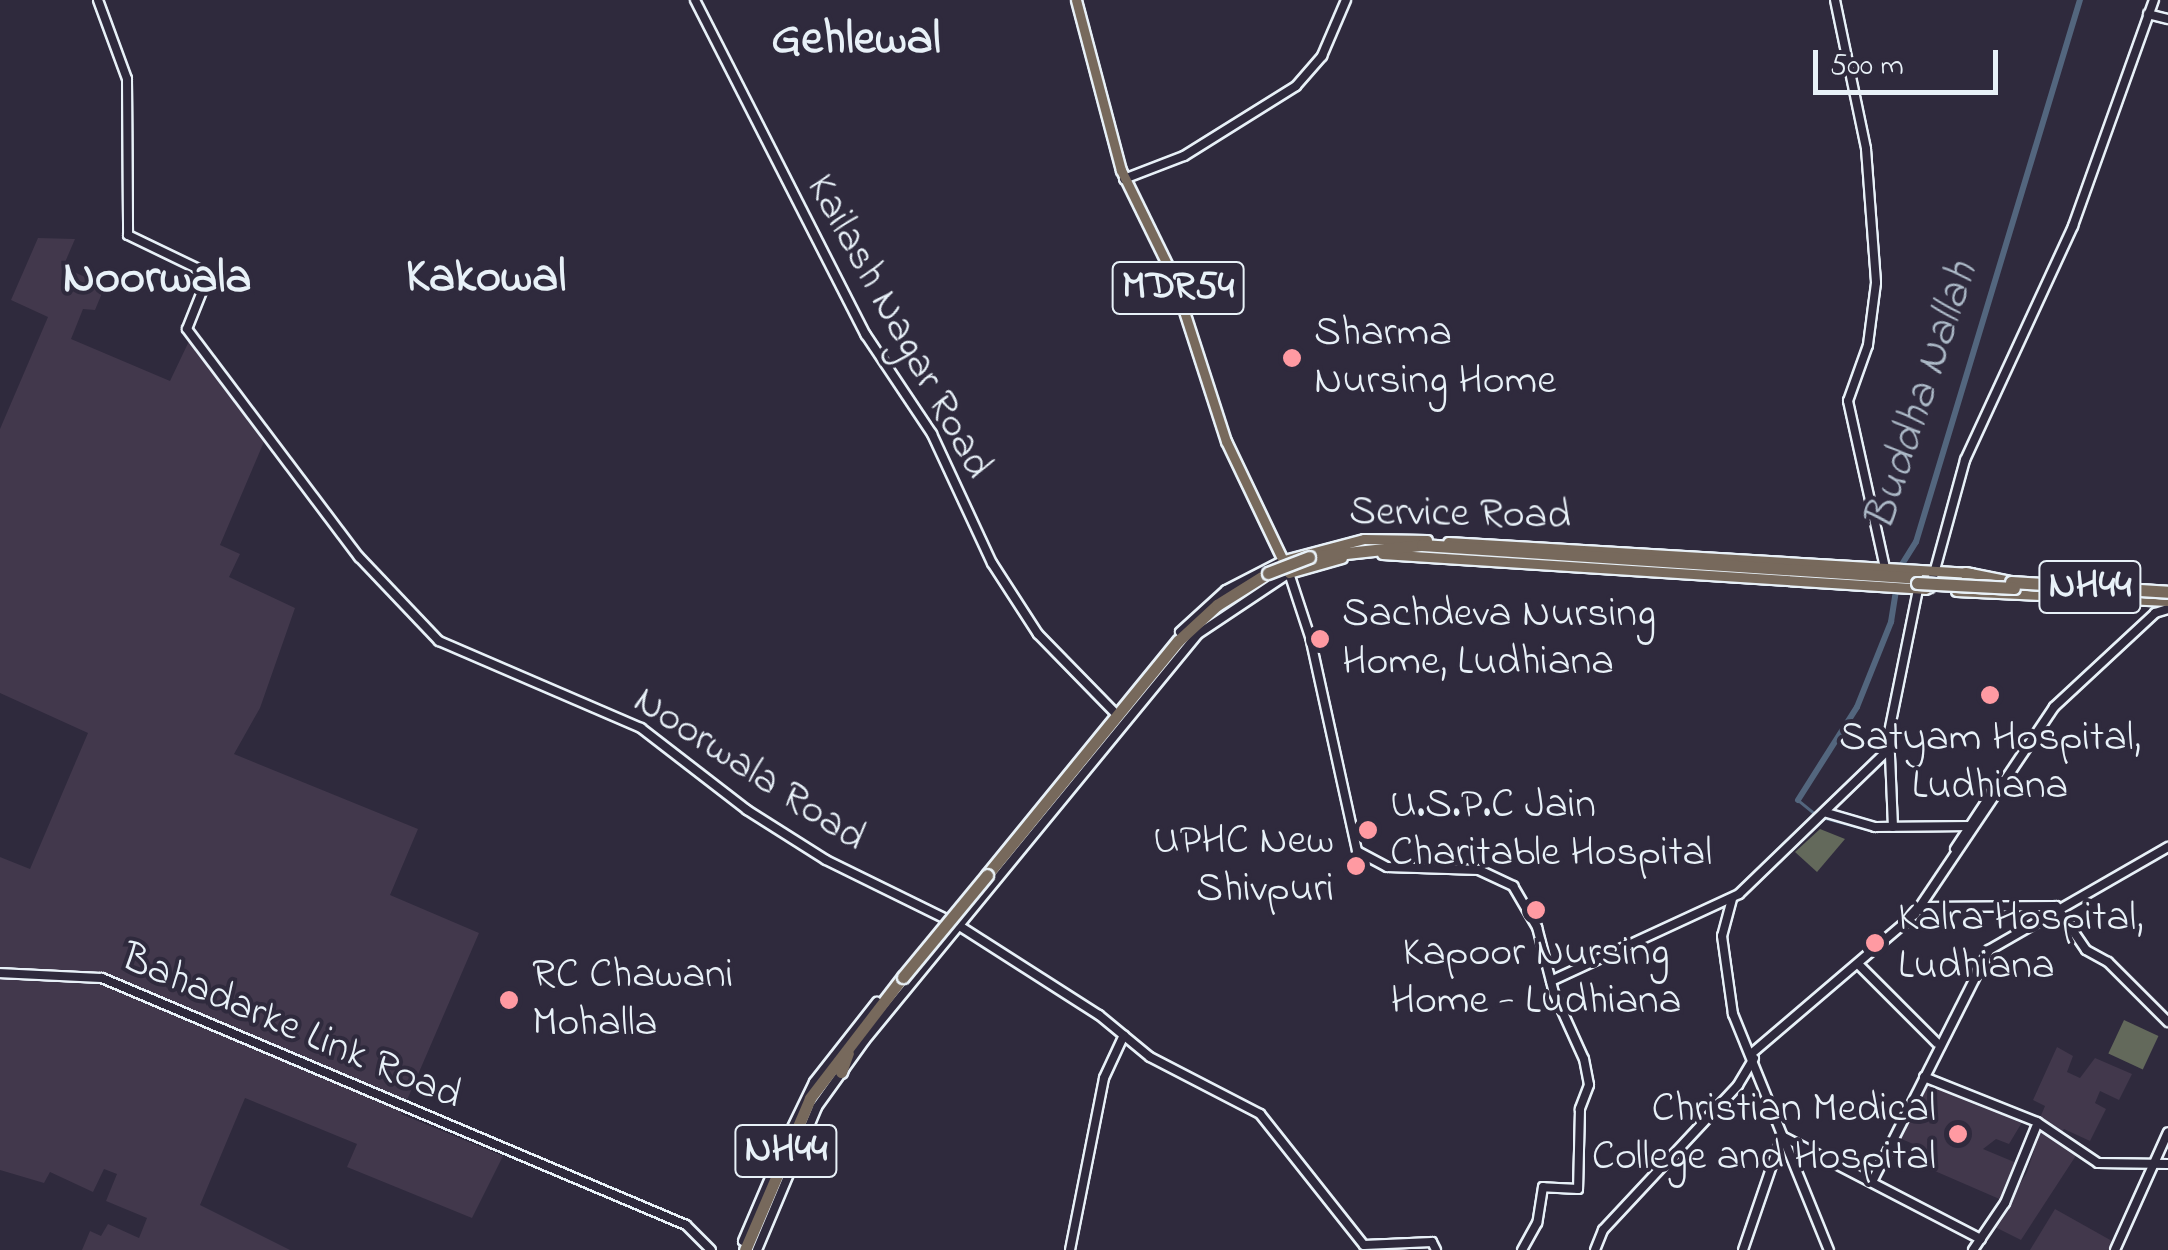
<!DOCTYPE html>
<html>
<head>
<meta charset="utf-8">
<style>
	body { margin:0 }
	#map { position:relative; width:2168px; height:1250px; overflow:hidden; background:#2f2a3d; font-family:"Indie Flower",sans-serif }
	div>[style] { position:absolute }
	.built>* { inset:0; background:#42384c }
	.green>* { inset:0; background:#63695b; transform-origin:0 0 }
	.stream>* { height:2.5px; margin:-1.25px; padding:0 1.25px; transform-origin:1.25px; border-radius:1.25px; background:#53667e }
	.river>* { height:6px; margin:-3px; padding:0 3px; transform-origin:3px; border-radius:3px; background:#53667e }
	.roads { filter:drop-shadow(2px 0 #e8f1f8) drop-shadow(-2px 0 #e8f1f8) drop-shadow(0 2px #e8f1f8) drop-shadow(0 -2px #e8f1f8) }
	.secondary>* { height:8px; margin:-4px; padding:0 4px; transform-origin:4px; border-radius:4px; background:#2f2a3d }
	.primary>* { height:9px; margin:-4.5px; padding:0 4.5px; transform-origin:4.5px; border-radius:4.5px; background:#77695c }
	.highway>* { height:11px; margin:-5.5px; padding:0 5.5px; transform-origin:5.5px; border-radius:5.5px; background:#77695c }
	.bridges { filter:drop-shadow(2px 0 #e8f1f8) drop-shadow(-2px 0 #e8f1f8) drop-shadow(0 2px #e8f1f8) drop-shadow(0 -2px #e8f1f8) }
	.highway-bridge>* { height:11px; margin:-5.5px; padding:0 5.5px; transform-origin:5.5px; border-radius:5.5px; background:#77695c }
	.dots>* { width:28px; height:28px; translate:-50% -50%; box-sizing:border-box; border:5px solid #2f2a3d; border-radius:50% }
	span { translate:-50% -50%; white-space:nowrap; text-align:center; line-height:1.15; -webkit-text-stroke:8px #2f2a3d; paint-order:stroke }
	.shield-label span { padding:2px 8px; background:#2f2a3d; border:2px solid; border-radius:8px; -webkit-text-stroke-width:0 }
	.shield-label { font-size:40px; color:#e8f1f8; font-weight:700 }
	.street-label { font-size:42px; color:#e8f1f8 }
	.poi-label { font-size:42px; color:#e8f1f8 }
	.left { translate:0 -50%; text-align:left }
	.right { translate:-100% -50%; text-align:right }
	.water-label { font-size:45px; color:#acb9c7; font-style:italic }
	.quarter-label { font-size:48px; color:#e8f1f8; font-weight:700 }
	.scale { position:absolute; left:1813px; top:50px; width:185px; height:45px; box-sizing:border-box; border:5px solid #e8f1f8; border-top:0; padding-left:12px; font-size:30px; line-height:35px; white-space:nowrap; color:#e8f1f8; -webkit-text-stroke:8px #2f2a3d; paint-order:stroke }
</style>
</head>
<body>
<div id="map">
	<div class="built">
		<i style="clip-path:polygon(38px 238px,75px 239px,63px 267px,105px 286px,95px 310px,83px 309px,71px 339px,170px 381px,190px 339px,266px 437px,220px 545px,240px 554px,229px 577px,295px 608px,260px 708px,234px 754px,418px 829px,390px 895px,479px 933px,401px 1114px,503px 1156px,472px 1218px,347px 1167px,357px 1144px,245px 1098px,200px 1205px,290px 1250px,82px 1250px,90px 1231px,101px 1236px,108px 1224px,139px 1238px,147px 1218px,106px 1201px,117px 1174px,104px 1169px,93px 1192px,50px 1172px,44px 1183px,0 1170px,0 857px,30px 869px,88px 733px,0 693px,0 429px,48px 317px,11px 300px)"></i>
		<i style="clip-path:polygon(2057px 1047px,2073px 1056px,2067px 1072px,2080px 1078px,2095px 1058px,2132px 1074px,2119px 1100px,2100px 1091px,2095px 1103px,2106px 1109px,2090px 1141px,2064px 1129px,2058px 1138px,2037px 1125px,2045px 1106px,2033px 1100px)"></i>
		<i style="clip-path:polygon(1926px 1081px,2024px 1119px,2009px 1144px,1996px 1139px,1983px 1149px,2019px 1164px,2004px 1201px,1921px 1165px,1927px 1150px,1897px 1137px)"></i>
		<i style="clip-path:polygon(2040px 1132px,2077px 1154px,2021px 1240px,1995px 1227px,2027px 1172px)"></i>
		<i style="clip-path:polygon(2055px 1209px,2112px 1241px,2109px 1250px,2030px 1250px)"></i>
	</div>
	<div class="green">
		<i style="clip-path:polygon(1820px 829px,1845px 839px,1817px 872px,1795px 852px)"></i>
		<i style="left:2124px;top:1020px;width:38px;height:37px;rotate:25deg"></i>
	</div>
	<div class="stream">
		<i style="left:1798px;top:800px;width:22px;rotate:39deg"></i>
		<i style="left:1822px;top:817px;width:54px;rotate:15.1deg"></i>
	</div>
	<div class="river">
		<i style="left:1899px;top:569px;width:32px;rotate:-58deg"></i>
		<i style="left:1916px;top:542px;width:566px;rotate:-73.17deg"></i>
		<i style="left:1798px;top:800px;width:110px;rotate:-57.6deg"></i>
		<i style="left:1857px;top:707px;width:92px;rotate:-68.2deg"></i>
		<i style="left:1891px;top:622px;width:36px;rotate:-81deg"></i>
	</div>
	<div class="roads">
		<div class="secondary">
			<i style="left:98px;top:0;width:84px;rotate:69.8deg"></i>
			<i style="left:127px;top:79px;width:156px;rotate:89.6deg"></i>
			<i style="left:128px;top:235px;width:90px;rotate:25.7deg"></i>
			<i style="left:209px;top:274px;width:59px;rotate:111.8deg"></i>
			<i style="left:187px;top:329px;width:286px;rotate:53deg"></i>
			<i style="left:359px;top:557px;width:116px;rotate:46.4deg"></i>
			<i style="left:439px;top:641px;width:220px;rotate:23.3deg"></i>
			<i style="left:641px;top:728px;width:134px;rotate:37.7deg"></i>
			<i style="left:747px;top:810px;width:93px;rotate:32.3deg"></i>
			<i style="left:826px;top:860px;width:147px;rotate:26.2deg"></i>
			<i style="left:958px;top:925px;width:167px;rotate:32.6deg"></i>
			<i style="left:1099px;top:1015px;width:66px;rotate:39.5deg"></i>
			<i style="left:1150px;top:1057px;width:124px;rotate:27.4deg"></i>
			<i style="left:1260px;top:1114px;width:167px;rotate:51.6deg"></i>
			<i style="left:1364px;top:1245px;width:68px;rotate:-2.5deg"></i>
			<i style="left:1432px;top:1242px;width:9px;rotate:63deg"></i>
			<i style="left:695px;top:0;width:376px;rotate:63deg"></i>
			<i style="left:866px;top:335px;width:119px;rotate:56.3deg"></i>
			<i style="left:932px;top:434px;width:142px;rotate:65.1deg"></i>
			<i style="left:992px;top:563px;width:85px;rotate:57.1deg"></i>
			<i style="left:1038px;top:634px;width:109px;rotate:45.7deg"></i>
			<i style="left:1835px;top:0;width:152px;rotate:78.2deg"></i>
			<i style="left:1866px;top:149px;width:134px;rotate:85.7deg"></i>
			<i style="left:1876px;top:283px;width:63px;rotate:97.4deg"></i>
			<i style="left:1868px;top:345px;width:59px;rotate:109.7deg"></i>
			<i style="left:1848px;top:401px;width:171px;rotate:77.5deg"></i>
			<i style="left:2148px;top:14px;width:21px;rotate:14deg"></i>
			<i style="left:1124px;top:179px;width:64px;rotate:-21deg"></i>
			<i style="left:1184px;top:156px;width:132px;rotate:-32deg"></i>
			<i style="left:1296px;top:86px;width:40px;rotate:-49deg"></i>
			<i style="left:1322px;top:56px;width:61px;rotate:-66.8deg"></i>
			<i style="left:1930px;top:588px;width:133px;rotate:-74.7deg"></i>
			<i style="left:1965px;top:460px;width:258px;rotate:-65.2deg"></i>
			<i style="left:2073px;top:226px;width:240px;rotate:-70.3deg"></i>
			<i style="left:1180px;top:632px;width:62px;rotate:-42.4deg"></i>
			<i style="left:1226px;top:590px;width:65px;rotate:-27.3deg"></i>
			<i style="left:1827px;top:813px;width:50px;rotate:16.3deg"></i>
			<i style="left:1875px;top:827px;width:96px;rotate:-0.6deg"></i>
			<i style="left:1893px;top:827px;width:95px;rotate:-92.4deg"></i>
			<i style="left:1889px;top:732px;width:150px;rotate:-78.5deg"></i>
			<i style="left:1955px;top:849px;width:80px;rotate:-56.7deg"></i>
			<i style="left:1732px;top:899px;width:38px;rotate:105deg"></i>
			<i style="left:1722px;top:936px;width:79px;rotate:82deg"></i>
			<i style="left:1733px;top:1014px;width:255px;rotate:67.9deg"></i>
			<i style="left:1920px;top:907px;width:136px;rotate:-0.4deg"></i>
			<i style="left:2056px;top:906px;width:53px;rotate:55.7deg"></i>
			<i style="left:2086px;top:950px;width:25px;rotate:29deg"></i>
			<i style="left:2108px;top:962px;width:85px;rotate:45deg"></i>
			<i style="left:1859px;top:965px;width:110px;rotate:45deg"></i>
			<i style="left:0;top:973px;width:102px;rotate:2.8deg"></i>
			<i style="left:102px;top:978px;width:634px;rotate:22.93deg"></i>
			<i style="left:686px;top:1225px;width:35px;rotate:45deg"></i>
			<i style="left:1551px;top:981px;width:207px;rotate:-24.8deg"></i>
			<i style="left:1739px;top:894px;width:207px;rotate:-44deg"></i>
			<i style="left:1751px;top:1054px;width:216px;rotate:-40.5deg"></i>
			<i style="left:1915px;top:914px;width:249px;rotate:-56.1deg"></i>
			<i style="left:2054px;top:707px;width:138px;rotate:-42.9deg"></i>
			<i style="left:2155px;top:613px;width:14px;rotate:-17deg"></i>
			<i style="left:1924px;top:1077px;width:122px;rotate:21.7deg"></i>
			<i style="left:2037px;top:1122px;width:73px;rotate:33.9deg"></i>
			<i style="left:2098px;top:1163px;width:70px;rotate:0.8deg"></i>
			<i style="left:1782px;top:1136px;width:224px;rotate:27.4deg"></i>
			<i style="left:786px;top:1140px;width:64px;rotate:-64.2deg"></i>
			<i style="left:814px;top:1082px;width:102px;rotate:-51.8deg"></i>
			<i style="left:1872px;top:1182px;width:260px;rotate:-63.2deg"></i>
			<i style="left:1989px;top:950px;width:207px;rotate:-29.9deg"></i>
			<i style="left:743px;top:1241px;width:76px;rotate:-66.8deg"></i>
			<i style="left:757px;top:1250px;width:155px;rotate:-67.2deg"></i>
			<i style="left:817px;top:1107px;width:82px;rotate:-54.4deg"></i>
			<i style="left:865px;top:1040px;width:525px;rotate:-50.64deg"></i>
			<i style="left:1198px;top:634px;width:110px;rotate:-33.8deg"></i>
			<i style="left:1289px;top:573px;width:67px;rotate:71.8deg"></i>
			<i style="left:1310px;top:637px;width:219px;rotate:77.6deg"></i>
			<i style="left:1357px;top:851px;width:34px;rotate:28deg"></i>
			<i style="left:1387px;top:867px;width:92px;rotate:1.9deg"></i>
			<i style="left:1479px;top:870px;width:38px;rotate:25deg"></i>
			<i style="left:1513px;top:886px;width:48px;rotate:59.7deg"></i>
			<i style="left:1537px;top:927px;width:68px;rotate:75.6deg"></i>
			<i style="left:1554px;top:993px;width:72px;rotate:65.6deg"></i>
			<i style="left:1584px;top:1059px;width:26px;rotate:79deg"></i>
			<i style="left:1589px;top:1085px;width:26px;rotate:111deg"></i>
			<i style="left:1580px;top:1109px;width:80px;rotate:91.4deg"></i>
			<i style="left:1578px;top:1189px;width:35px;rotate:-177deg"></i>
			<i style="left:1543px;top:1187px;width:36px;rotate:99deg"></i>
			<i style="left:1537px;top:1223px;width:31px;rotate:119deg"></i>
			<i style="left:1070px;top:1250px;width:175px;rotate:-78.8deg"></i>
			<i style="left:1104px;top:1078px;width:47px;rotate:-65.1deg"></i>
			<i style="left:1595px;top:1250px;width:22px;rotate:-68deg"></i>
			<i style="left:1603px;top:1230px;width:198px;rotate:-47deg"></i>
			<i style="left:1738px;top:1085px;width:31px;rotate:-59deg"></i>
			<i style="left:1743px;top:1250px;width:120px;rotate:-71.1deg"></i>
			<i style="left:1973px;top:1250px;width:57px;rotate:-55.8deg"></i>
			<i style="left:2005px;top:1203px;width:82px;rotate:-67.8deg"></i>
			<i style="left:2115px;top:1250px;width:129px;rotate:-65.8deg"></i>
		</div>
		<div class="primary">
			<i style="left:1076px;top:0;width:176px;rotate:75.2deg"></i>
			<i style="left:1121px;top:170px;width:116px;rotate:63.9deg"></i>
			<i style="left:1172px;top:274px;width:176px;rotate:72.1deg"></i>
			<i style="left:1226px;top:441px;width:146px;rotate:64.5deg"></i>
			<i style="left:1289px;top:573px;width:55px;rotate:-15.8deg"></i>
			<i style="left:1448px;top:542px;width:524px;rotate:3.39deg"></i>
			<i style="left:1382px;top:554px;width:545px;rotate:3.68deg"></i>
			<i style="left:1284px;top:560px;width:83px;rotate:-14.7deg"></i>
			<i style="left:1364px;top:539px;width:63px;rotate:0.9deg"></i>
			<i style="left:1956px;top:591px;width:212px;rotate:2.7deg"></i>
		</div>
		<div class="highway">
			<i style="left:1309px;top:557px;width:114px;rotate:-6.1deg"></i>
			<i style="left:1422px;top:545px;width:496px;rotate:3.8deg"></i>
			<i style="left:1965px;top:573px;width:47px;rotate:11.1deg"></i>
			<i style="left:987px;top:875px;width:302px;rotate:-50.8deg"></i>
			<i style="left:1178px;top:641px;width:53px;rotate:-42.7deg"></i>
			<i style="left:1217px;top:605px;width:60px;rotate:-32.1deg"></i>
			<i style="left:841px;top:1072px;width:20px;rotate:-70deg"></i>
			<i style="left:745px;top:1250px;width:165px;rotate:-66.8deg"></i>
			<i style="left:810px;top:1098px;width:153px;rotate:-52.5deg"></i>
		</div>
	</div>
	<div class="bridges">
		<div class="highway-bridge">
			<i style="left:1268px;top:573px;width:44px;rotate:-21.3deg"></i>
			<i style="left:2011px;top:582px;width:157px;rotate:3.6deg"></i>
			<i style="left:1917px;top:583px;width:97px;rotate:3deg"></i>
			<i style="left:903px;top:977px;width:132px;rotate:-50.5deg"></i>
		</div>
	</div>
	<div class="dots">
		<i style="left:1292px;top:358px;background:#ff9aa2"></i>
		<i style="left:1320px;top:639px;background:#ff9aa2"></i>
		<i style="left:1990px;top:695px;background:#ff9aa2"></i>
		<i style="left:1368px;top:830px;background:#ff9aa2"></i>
		<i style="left:1356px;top:866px;background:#ff9aa2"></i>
		<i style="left:1536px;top:910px;background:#ff9aa2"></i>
		<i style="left:1875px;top:943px;background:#ff9aa2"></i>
		<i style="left:509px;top:1000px;background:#ff9aa2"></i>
		<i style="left:1958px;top:1134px;background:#ff9aa2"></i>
	</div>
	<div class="shield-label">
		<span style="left:1178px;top:288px">MDR54</span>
		<span style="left:2090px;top:587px">NH44</span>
		<span style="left:786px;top:1151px">NH44</span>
	</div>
	<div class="street-label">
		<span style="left:898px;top:327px;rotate:61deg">Kailash Nagar Road</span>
		<span style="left:1460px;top:515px;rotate:1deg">Service Road</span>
		<span style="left:749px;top:770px;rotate:33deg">Noorwala Road</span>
		<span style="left:291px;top:1028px;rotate:23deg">Bahadarke Link Road</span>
	</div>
	<div class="poi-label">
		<span class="left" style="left:1314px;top:358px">Sharma<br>Nursing Home</span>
		<span class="left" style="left:1342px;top:639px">Sachdeva Nursing<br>Home, Ludhiana</span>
		<span style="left:1990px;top:763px">Satyam Hospital,<br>Ludhiana</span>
		<span class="left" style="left:1390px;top:830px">U.S.P.C Jain<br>Charitable Hospital</span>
		<span class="right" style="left:1334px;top:866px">UPHC New<br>Shivpuri</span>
		<span class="left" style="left:1898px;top:943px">Kalra Hospital,<br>Ludhiana</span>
		<span style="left:1536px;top:978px">Kapoor Nursing<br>Home - Ludhiana</span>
		<span class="left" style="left:532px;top:1000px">RC Chawani<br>Mohalla</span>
		<span class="right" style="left:1936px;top:1134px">Christian Medical<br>College and Hospital</span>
	</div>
	<div class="water-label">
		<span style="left:1923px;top:397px;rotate:-72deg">Buddha Nallah</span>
	</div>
	<div class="quarter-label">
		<span style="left:856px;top:41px">Gehlewal</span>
		<span style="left:486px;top:279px">Kakowal</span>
		<span style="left:157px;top:280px">Noorwala</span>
	</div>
	<div class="scale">500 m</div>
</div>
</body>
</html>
